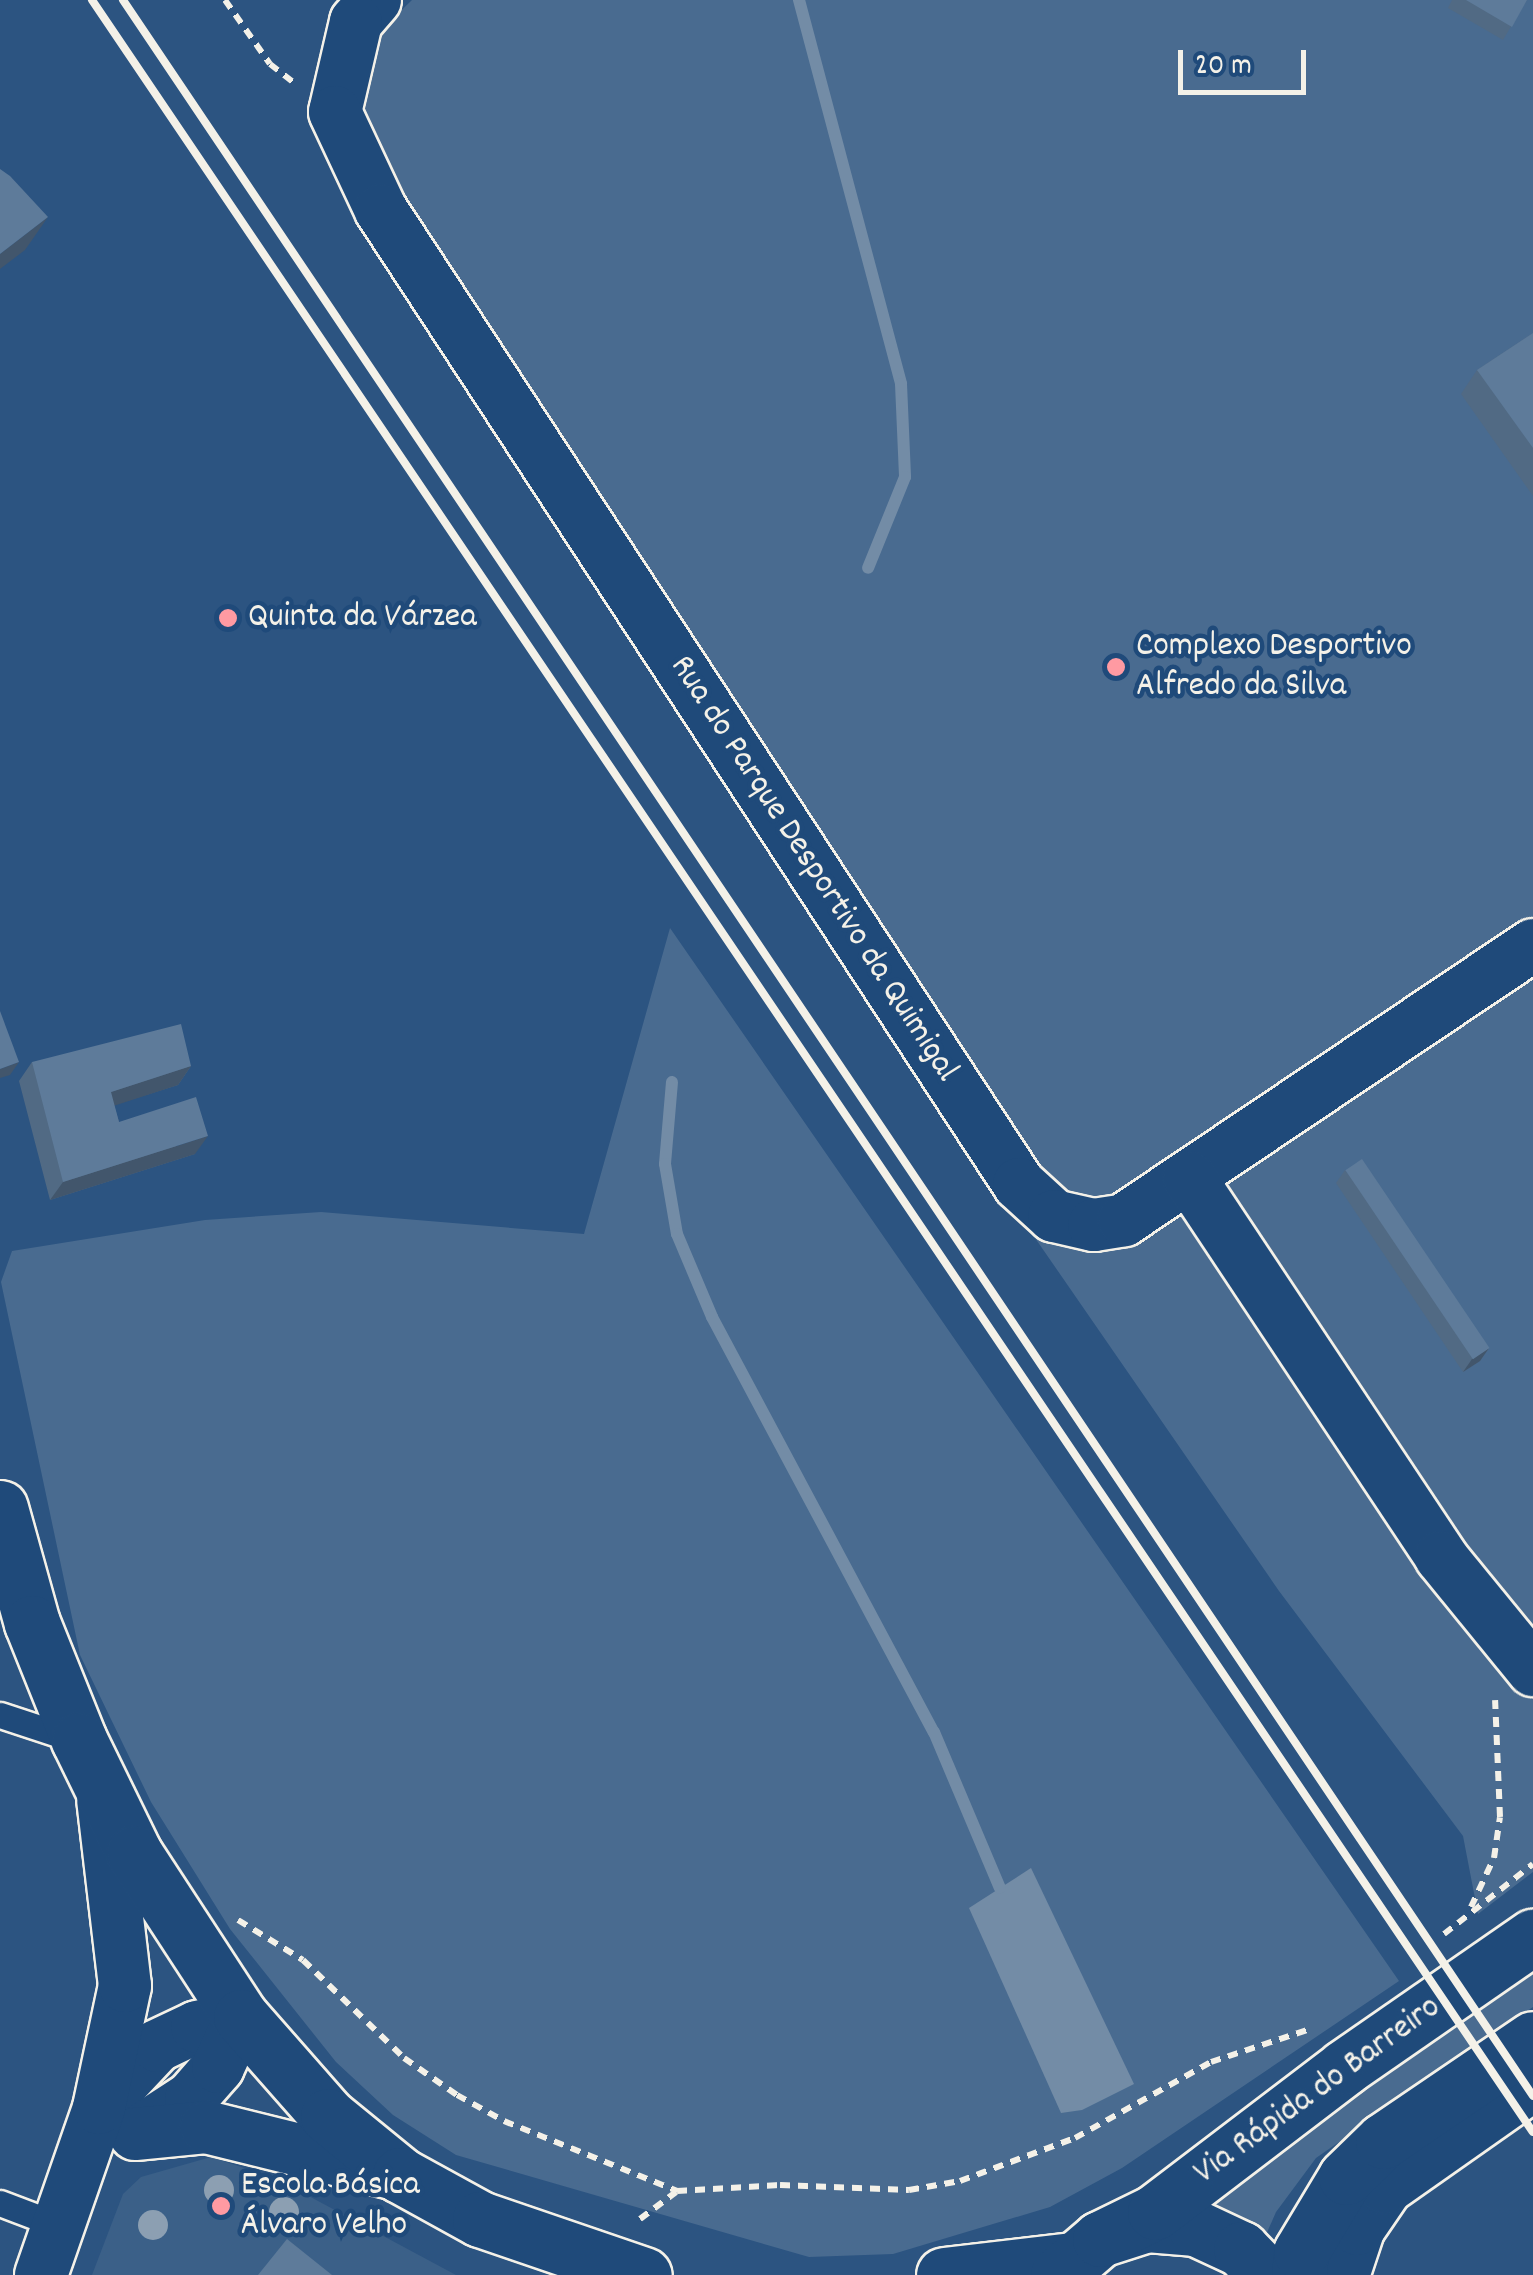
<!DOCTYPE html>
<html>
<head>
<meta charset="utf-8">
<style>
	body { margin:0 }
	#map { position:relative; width:1533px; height:2275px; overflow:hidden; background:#2c5481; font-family:Dekko,sans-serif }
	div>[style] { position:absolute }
	.built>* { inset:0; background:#3b6088 }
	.green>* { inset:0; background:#496b90 }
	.water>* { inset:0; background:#738ca6 }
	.stream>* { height:12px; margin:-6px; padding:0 6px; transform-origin:6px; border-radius:6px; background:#738ca6 }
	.path>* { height:6px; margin-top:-3px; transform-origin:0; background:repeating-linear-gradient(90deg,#f4f1e8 0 10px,transparent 0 18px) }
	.roads { filter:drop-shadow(2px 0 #f4f1e8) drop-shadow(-2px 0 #f4f1e8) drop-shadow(0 2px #f4f1e8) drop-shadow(0 -2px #f4f1e8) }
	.service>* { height:25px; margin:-12.5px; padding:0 12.5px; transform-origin:12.5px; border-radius:12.5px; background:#1f4a7a }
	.minor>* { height:52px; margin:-26px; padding:0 26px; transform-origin:26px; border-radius:26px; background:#1f4a7a }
	.tertiary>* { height:55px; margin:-27.5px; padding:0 27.5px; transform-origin:27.5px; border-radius:27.5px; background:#1f4a7a }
	.primary>* { height:55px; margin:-27.5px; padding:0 27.5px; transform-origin:27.5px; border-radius:27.5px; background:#1f4a7a }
	.trunk>* { height:55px; margin:-27.5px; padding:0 27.5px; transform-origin:27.5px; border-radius:27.5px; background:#1f4a7a }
	.rail>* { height:8px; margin:-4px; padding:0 4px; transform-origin:4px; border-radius:4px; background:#f4f1e8 }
	.trees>* { width:30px; height:30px; margin:-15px; border-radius:50%; background:#8c9fb2 }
	.wall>* { inset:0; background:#516a84 }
	.shaded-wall>* { inset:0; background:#42566c }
	.building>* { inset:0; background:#5e7b9a; transform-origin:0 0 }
	.dots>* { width:28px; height:28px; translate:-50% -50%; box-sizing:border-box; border:5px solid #1f4a7a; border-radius:50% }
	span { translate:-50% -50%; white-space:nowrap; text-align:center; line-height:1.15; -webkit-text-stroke:9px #1f4a7a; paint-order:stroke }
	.poi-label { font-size:35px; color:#f4f1e8 }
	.left { translate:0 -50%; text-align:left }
	.street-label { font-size:35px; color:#f4f1e8 }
	.scale { position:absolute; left:1178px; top:50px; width:128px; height:45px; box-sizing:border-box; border:5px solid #f4f1e8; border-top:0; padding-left:12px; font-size:30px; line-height:35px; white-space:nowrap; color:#f4f1e8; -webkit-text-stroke:8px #1f4a7a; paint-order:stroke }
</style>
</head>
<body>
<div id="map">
	<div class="built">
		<i style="clip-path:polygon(211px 2157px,277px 2179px,456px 2275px,92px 2275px,123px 2194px,141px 2177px)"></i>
	</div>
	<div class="green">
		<i style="clip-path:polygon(412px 0,1533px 0,1533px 1872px,1478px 1914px,1463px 1836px,1279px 1591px,995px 1180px,373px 175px,361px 105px,377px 34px)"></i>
		<i style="clip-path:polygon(670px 928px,1399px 1981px,1122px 2168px,1050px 2207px,893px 2254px,809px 2257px,456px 2155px,393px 2115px,336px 2062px,230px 1929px,151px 1802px,80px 1655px,1px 1282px,12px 1251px,205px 1220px,321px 1212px,584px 1234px)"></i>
		<i style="clip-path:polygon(1533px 1955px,1533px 2007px,1316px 2158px,1276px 2212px,1258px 2253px,1210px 2204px)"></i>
	</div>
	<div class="water">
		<i style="clip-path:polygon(1031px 1868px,1134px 2084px,1082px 2110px,1061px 2113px,969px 1908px)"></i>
	</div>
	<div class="stream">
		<i style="left:799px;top:0;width:397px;rotate:75.1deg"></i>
		<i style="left:901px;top:384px;width:93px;rotate:87.5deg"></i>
		<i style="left:905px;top:477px;width:98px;rotate:112.1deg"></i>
		<i style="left:672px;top:1082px;width:82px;rotate:94.9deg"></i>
		<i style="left:665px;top:1164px;width:71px;rotate:80.3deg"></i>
		<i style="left:677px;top:1234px;width:90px;rotate:67.1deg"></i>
		<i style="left:712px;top:1317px;width:471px;rotate:61.9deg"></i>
		<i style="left:934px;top:1732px;width:169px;rotate:67.1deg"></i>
	</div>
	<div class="path">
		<i style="left:225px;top:0;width:78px;rotate:54.9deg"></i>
		<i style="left:270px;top:64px;width:31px;rotate:38deg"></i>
		<i style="left:1471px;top:1907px;width:54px;rotate:-64.9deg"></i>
		<i style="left:1494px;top:1858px;width:41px;rotate:-81.7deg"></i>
		<i style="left:1500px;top:1817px;width:117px;rotate:-92.4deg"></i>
		<i style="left:238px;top:1920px;width:76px;rotate:31.6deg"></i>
		<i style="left:303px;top:1960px;width:141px;rotate:44.1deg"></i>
		<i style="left:404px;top:2058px;width:65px;rotate:34.9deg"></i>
		<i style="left:457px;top:2095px;width:54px;rotate:29deg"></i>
		<i style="left:504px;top:2121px;width:187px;rotate:22deg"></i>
		<i style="left:677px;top:2191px;width:103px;rotate:-3.3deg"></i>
		<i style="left:780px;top:2185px;width:129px;rotate:2.2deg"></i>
		<i style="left:909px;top:2190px;width:52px;rotate:-10deg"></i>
		<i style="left:960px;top:2181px;width:123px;rotate:-20.5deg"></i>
		<i style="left:1075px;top:2138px;width:156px;rotate:-29.2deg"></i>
		<i style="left:1211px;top:2062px;width:101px;rotate:-18.4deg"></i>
		<i style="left:1444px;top:1934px;width:113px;rotate:-38.2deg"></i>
		<i style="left:640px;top:2219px;width:45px;rotate:-36.9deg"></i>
	</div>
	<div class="roads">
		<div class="service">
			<i style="left:0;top:1715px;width:80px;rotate:18.2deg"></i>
			<i style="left:0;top:2203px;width:62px;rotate:20.8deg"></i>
		</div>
		<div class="minor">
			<i style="left:375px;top:0;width:29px;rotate:131deg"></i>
			<i style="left:356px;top:22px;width:92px;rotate:103.1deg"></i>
			<i style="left:335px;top:112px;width:108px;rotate:64.9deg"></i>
			<i style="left:381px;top:210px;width:1164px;rotate:56.77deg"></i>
			<i style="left:1019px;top:1184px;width:47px;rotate:42.4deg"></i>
			<i style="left:1054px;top:1216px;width:41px;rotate:12.7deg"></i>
			<i style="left:1094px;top:1225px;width:30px;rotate:-9deg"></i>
			<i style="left:1124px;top:1220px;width:493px;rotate:-33.9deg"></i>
			<i style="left:1189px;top:1177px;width:456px;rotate:56.4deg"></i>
			<i style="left:1441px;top:1557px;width:146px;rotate:50.8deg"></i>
			<i style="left:100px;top:2107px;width:83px;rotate:-46.9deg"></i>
			<i style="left:157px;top:2046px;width:44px;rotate:-25.4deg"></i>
			<i style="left:197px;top:2027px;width:45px;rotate:-12.8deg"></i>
			<i style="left:140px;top:2131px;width:61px;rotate:-32.9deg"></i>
			<i style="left:191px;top:2098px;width:41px;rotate:-48.9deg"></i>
			<i style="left:218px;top:2067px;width:55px;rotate:-65.3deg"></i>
			<i style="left:135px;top:2134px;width:71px;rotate:-5.6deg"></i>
			<i style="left:206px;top:2127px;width:200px;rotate:13.9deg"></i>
			<i style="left:41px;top:2275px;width:177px;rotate:-70.8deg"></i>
			<i style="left:99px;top:2108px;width:125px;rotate:-78deg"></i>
			<i style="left:125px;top:1986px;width:187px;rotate:-96.7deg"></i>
		</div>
		<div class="tertiary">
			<i style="left:1341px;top:2275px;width:51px;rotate:-71.6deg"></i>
			<i style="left:1357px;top:2227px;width:50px;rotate:-55.7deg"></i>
			<i style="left:1385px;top:2186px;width:181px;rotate:-35.1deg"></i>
		</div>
		<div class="primary">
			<i style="left:0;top:1508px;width:119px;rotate:74.5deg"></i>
			<i style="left:32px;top:1623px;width:126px;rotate:68.1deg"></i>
			<i style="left:79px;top:1740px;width:126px;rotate:64deg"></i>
			<i style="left:134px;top:1853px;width:196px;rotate:56.9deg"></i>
			<i style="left:241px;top:2017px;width:132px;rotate:48.7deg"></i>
			<i style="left:328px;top:2116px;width:93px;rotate:39.3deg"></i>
			<i style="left:400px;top:2175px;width:91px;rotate:28.8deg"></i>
			<i style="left:480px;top:2219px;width:173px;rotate:18.9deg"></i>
			<i style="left:944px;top:2275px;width:129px;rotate:-6.7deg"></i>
			<i style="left:1058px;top:2275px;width:55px;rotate:-40.6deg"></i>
			<i style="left:1100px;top:2239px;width:49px;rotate:-17.7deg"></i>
			<i style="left:1147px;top:2224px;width:49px;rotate:4.7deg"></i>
			<i style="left:1196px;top:2228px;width:50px;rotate:25deg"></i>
			<i style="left:1241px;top:2249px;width:36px;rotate:46deg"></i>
		</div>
		<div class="trunk">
			<i style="left:1100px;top:2239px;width:61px;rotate:-26.1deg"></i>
			<i style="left:1155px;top:2212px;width:239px;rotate:-37.3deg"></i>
			<i style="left:1345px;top:2067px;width:229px;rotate:-34.7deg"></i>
			<i style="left:1299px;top:2275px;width:23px;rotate:-85deg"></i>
			<i style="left:1301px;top:2252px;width:87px;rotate:-59deg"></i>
			<i style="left:1346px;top:2177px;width:52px;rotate:-44.2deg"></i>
			<i style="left:1383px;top:2141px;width:181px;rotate:-34.2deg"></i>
		</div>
	</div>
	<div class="rail">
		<i style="left:92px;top:0;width:2573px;rotate:55.95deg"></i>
		<i style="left:123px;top:0;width:2526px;rotate:56.07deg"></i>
	</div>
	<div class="trees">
		<i style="left:219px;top:2190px"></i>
		<i style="left:284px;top:2212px"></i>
		<i style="left:153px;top:2225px"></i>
	</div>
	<div class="wall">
		<i style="clip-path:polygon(1452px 0,1527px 0,1503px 40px,1448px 8px)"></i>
		<i style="clip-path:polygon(1533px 333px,1533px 496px,1461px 394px,1477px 370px)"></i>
		<i style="clip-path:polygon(32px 1062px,191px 1066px,178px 1085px,114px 1105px,119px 1122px,195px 1154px,50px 1200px,19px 1081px)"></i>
		<i style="clip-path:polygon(1345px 1170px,1489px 1348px,1480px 1361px,1463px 1372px,1336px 1183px)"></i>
	</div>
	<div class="shaded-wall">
		<i style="clip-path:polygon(48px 217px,25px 250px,0 269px,0 254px)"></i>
		<i style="clip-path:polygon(19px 1062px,10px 1075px,0 1078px,0 1069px)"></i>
		<i style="clip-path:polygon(191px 1066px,178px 1085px,98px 1111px,111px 1092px)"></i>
		<i style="clip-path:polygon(208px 1136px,195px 1154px,50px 1200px,63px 1182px)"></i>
		<i style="clip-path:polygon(1489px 1348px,1480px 1361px,1463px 1372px,1472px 1359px)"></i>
	</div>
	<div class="building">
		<i style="clip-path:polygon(1466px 0,1527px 0,1512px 27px)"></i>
		<i style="clip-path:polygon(0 169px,10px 176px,48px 217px,0 254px)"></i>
		<i style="clip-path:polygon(1533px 333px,1533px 448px,1477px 370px)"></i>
		<i style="clip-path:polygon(0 1011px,19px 1062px,0 1069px)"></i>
		<i style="clip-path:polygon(181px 1024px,191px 1066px,111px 1092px,119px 1122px,196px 1097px,208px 1136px,63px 1182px,32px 1062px)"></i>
		<i style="left:1362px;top:1159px;width:228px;height:20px;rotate:56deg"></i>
		<i style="clip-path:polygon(287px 2239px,332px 2275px,258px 2275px)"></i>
	</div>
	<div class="dots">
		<i style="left:228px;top:618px;background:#ff9aa2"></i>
		<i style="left:1116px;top:667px;background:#ff9aa2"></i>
		<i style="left:221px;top:2206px;background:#ff9aa2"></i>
	</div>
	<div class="poi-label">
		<span class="left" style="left:248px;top:618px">Quinta da Várzea</span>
		<span class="left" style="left:1136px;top:667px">Complexo Desportivo<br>Alfredo da Silva</span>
		<span class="left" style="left:241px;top:2206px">Escola Básica<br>Álvaro Velho</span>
	</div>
	<div class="street-label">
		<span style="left:813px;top:869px;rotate:57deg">Rua do Parque Desportivo da Quimigal</span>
		<span style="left:1318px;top:2091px;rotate:-36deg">Via Rápida do Barreiro</span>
	</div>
	<div class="scale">20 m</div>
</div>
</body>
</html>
